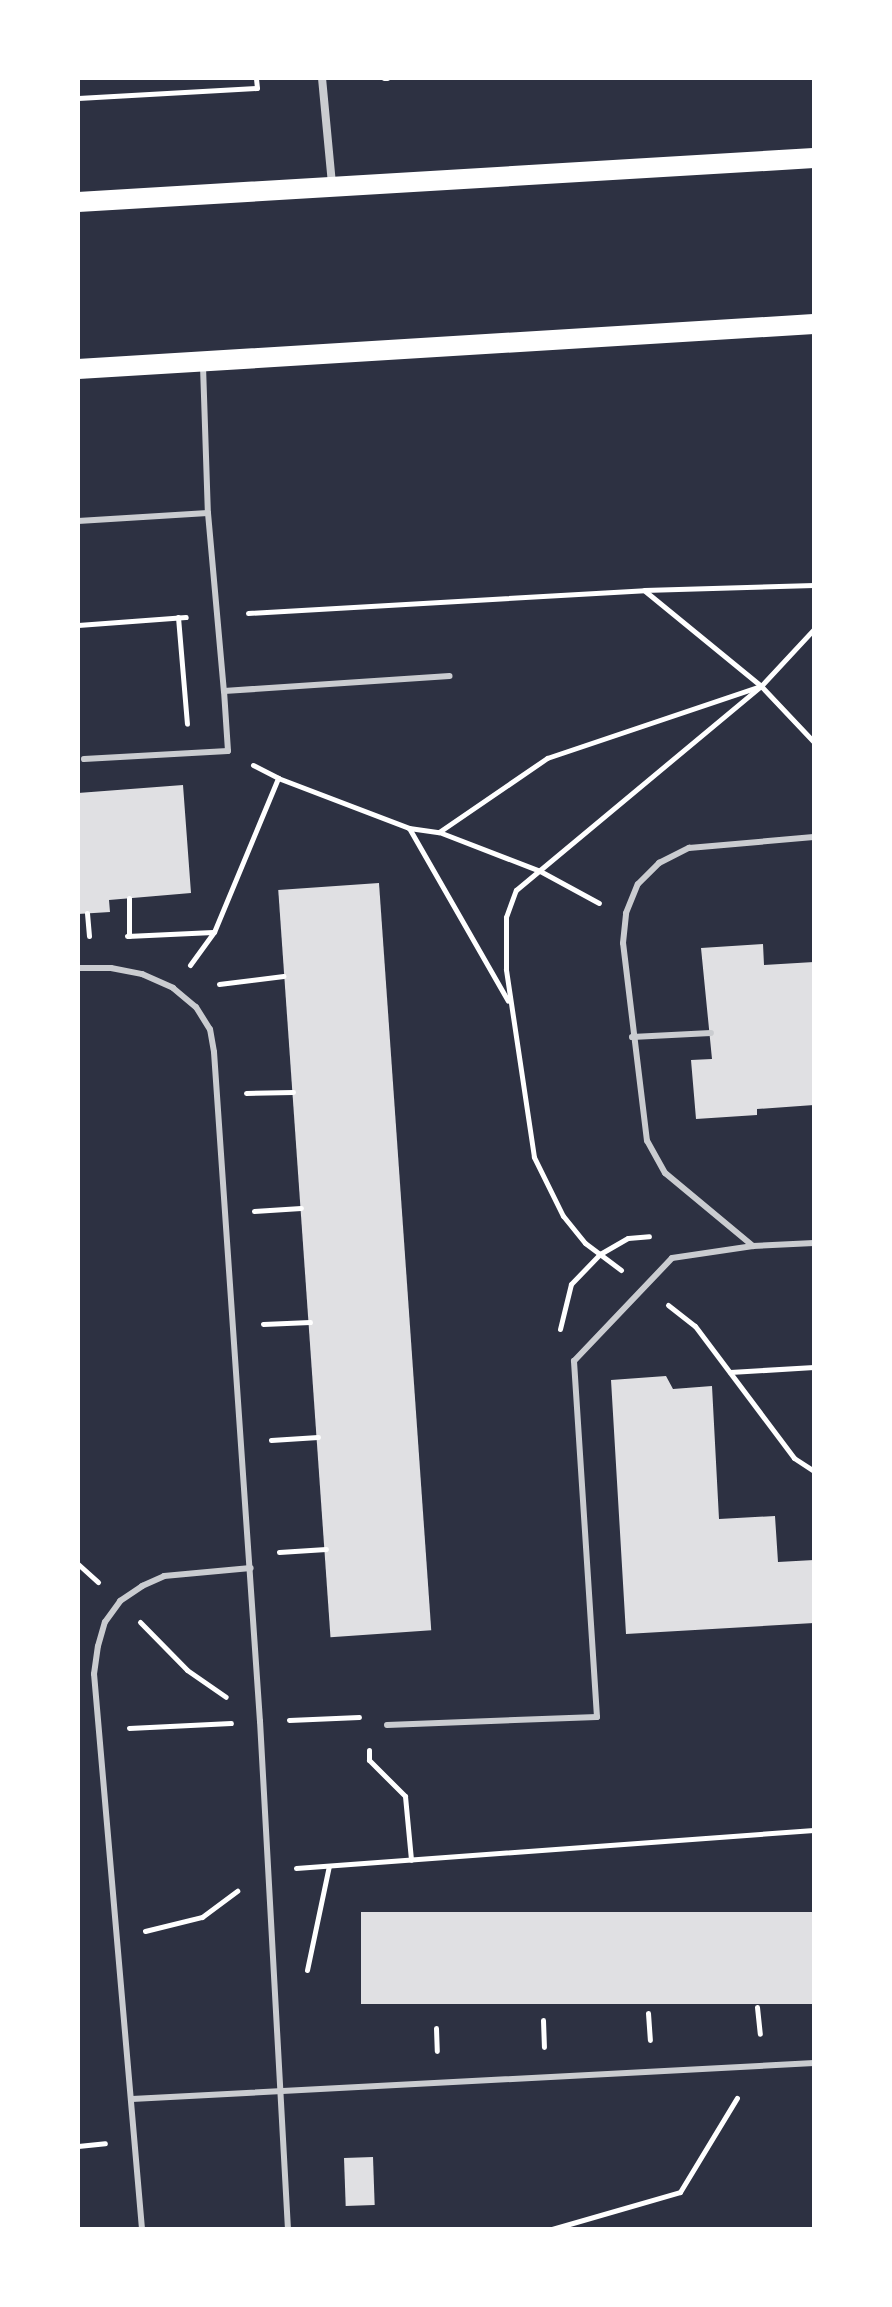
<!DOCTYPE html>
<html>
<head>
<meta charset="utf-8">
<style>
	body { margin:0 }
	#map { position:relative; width:892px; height:2307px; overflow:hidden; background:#2d3142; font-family:"Sofia Sans Condensed",sans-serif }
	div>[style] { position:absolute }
	.building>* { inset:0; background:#e0e0e3; transform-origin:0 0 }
	.path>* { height:5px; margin:-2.5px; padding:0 2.5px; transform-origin:2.5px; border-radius:2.5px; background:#fff }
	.service>* { height:6px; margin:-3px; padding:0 3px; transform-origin:3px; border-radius:3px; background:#caccd0 }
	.minor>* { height:8px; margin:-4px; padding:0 4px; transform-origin:4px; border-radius:4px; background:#caccd0 }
	.primary>* { height:20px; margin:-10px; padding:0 10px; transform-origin:10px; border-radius:10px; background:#fff }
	span { translate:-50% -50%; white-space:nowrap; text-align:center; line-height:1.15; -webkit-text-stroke:7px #fff; paint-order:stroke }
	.frame { position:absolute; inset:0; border:80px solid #fff; pointer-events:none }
</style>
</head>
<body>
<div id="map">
	<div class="building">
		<i style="clip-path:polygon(183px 785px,191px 893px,109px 900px,110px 912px,78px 914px,78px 793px)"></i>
		<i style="left:379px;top:883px;width:749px;height:101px;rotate:86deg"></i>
		<i style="clip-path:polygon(763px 944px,764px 965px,814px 962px,814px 1105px,757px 1109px,757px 1115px,696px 1119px,691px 1060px,712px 1059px,701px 948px)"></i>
		<i style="clip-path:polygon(666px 1376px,673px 1389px,712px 1386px,719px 1519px,775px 1516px,778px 1562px,814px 1560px,814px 1623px,626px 1634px,611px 1380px)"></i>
		<i style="left:814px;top:1912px;width:92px;height:453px;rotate:90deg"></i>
		<i style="left:373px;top:2157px;width:48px;height:29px;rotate:88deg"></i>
	</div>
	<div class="path">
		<i style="left:384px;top:78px;width:3px"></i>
		<i style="left:78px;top:98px;width:179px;rotate:-3.2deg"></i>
		<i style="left:257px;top:88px;width:10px;rotate:-96deg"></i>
		<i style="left:645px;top:591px;width:150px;rotate:39.3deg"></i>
		<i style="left:761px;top:686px;width:77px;rotate:46.6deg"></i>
		<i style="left:248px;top:613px;width:397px;rotate:-3.3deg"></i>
		<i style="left:644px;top:590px;width:170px;rotate:-1.7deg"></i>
		<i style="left:178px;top:617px;width:107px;rotate:85.2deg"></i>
		<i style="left:78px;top:625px;width:108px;rotate:-4.2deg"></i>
		<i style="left:253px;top:765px;width:28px;rotate:27deg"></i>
		<i style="left:278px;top:778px;width:140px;rotate:20.9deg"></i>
		<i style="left:409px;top:828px;width:30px;rotate:8deg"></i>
		<i style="left:439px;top:832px;width:108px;rotate:21.1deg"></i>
		<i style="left:540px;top:871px;width:67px;rotate:28.5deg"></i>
		<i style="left:409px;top:828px;width:199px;rotate:60.2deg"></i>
		<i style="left:439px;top:832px;width:131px;rotate:-34.4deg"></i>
		<i style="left:547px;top:758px;width:226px;rotate:-18.6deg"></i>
		<i style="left:761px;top:686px;width:78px;rotate:-47.1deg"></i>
		<i style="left:129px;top:898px;width:38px;rotate:90deg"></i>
		<i style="left:87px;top:913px;width:23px;rotate:85deg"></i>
		<i style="left:127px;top:936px;width:86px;rotate:-2.7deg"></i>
		<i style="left:190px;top:965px;width:41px;rotate:-54deg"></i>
		<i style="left:214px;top:932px;width:167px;rotate:-67.4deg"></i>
		<i style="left:219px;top:984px;width:65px;rotate:-7deg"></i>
		<i style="left:246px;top:1093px;width:47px;rotate:-1.2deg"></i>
		<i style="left:254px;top:1211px;width:47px;rotate:-3.7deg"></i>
		<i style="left:621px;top:1270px;width:45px;rotate:-143.1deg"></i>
		<i style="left:585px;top:1243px;width:35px;rotate:-129deg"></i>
		<i style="left:563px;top:1216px;width:66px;rotate:-116.2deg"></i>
		<i style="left:534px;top:1157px;width:190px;rotate:-98.5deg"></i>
		<i style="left:506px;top:969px;width:52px;rotate:-90deg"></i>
		<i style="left:506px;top:917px;width:29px;rotate:-70deg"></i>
		<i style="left:516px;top:890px;width:319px;rotate:-39.8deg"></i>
		<i style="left:668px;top:1305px;width:34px;rotate:38deg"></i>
		<i style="left:695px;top:1326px;width:165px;rotate:53.1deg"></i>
		<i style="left:794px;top:1458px;width:24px;rotate:33deg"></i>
		<i style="left:263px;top:1324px;width:47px;rotate:-2.4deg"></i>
		<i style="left:560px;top:1329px;width:46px;rotate:-76.3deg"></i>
		<i style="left:571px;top:1284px;width:42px;rotate:-46deg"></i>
		<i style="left:600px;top:1254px;width:32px;rotate:-30deg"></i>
		<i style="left:628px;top:1238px;width:21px;rotate:-5deg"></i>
		<i style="left:730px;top:1372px;width:84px;rotate:-3.4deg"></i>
		<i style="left:271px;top:1440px;width:47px;rotate:-3.7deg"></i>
		<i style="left:279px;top:1552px;width:47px;rotate:-3.7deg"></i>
		<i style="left:78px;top:1564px;width:27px;rotate:42deg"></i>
		<i style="left:140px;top:1622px;width:67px;rotate:45.6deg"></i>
		<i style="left:187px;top:1670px;width:47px;rotate:34.7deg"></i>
		<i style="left:289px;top:1720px;width:70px;rotate:-2.5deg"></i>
		<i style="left:129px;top:1728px;width:102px;rotate:-2.8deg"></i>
		<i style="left:369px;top:1750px;width:10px;rotate:90deg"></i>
		<i style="left:369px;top:1760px;width:51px;rotate:45deg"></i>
		<i style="left:405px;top:1796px;width:64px;rotate:84.6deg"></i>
		<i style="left:296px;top:1868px;width:519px;rotate:-4.2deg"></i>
		<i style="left:145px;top:1931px;width:59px;rotate:-13.8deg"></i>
		<i style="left:202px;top:1917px;width:44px;rotate:-36.6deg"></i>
		<i style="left:307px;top:1970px;width:106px;rotate:-78.1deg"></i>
		<i style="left:757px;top:2007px;width:27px;rotate:84deg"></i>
		<i style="left:648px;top:2013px;width:27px;rotate:86deg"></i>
		<i style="left:543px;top:2020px;width:27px;rotate:88deg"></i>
		<i style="left:436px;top:2028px;width:23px;rotate:88deg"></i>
		<i style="left:78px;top:2146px;width:27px;rotate:-6deg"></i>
		<i style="left:552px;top:2229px;width:133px;rotate:-16.1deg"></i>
		<i style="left:680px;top:2192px;width:110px;rotate:-58.8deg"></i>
	</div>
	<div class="service">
		<i style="left:203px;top:366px;width:147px;rotate:88.1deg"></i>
		<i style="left:208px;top:513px;width:179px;rotate:84.9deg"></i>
		<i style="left:224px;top:691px;width:226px;rotate:-3.8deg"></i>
		<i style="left:78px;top:521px;width:130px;rotate:-3.5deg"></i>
		<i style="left:84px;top:759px;width:144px;rotate:-3.2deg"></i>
		<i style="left:228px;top:751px;width:60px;rotate:-93.8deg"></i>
		<i style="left:78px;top:968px;width:33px"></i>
		<i style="left:111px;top:968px;width:32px;rotate:11deg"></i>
		<i style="left:142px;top:974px;width:34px;rotate:24deg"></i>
		<i style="left:173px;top:988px;width:30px;rotate:40deg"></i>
		<i style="left:196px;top:1007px;width:26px;rotate:58deg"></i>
		<i style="left:210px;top:1029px;width:23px;rotate:80deg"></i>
		<i style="left:214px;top:1052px;width:671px;rotate:86.07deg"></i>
		<i style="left:260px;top:1721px;width:509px;rotate:86.85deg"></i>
		<i style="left:632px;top:1037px;width:79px;rotate:-2.9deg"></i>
		<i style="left:753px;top:1246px;width:114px;rotate:-140.3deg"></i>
		<i style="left:665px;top:1173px;width:37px;rotate:-119deg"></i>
		<i style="left:647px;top:1141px;width:199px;rotate:-96.9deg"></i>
		<i style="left:623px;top:943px;width:30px;rotate:-84deg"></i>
		<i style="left:626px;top:913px;width:31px;rotate:-68deg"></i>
		<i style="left:638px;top:884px;width:30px;rotate:-45deg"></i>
		<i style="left:659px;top:863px;width:34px;rotate:-27deg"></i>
		<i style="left:689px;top:848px;width:125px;rotate:-5deg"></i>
		<i style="left:387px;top:1725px;width:210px;rotate:-2.2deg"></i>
		<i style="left:597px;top:1717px;width:357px;rotate:-93.7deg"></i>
		<i style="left:574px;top:1361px;width:142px;rotate:-46.4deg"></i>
		<i style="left:672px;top:1258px;width:82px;rotate:-8.4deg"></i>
		<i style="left:753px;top:1246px;width:61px;rotate:-2.8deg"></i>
		<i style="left:132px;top:2099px;width:683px;rotate:-3.02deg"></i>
		<i style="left:142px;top:2229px;width:557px;rotate:-94.94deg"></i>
		<i style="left:94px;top:1674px;width:28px;rotate:-82deg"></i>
		<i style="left:98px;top:1646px;width:25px;rotate:-74deg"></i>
		<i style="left:105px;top:1622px;width:26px;rotate:-54deg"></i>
		<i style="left:120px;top:1601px;width:27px;rotate:-34deg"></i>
		<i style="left:142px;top:1586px;width:24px;rotate:-24deg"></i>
		<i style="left:164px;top:1576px;width:87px;rotate:-5.3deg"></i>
	</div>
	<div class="minor">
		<i style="left:322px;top:78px;width:106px;rotate:84.6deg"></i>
	</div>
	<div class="primary">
		<i style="left:78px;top:202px;width:737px;rotate:-3.42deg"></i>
		<i style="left:78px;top:369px;width:737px;rotate:-3.5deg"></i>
	</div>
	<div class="frame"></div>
</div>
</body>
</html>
